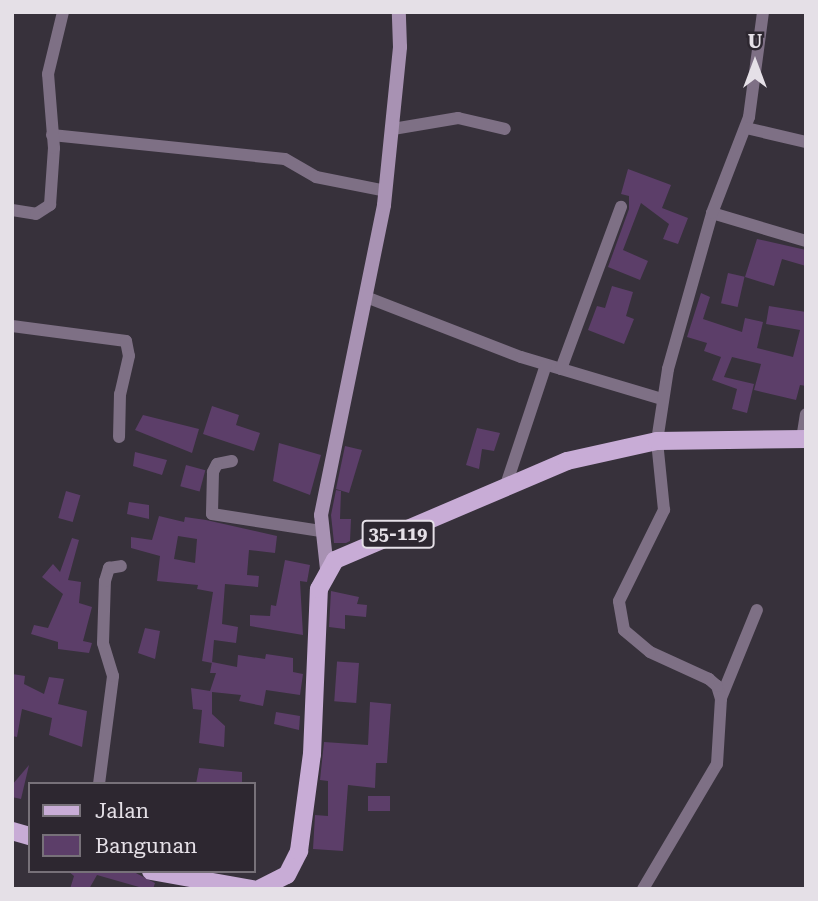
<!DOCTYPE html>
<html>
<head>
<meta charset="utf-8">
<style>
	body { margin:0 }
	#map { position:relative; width:818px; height:901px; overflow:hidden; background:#37313b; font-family:"Roboto Serif",serif }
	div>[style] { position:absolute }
	.building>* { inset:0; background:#5c3e69; transform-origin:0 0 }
	.street>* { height:12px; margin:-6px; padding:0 6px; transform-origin:6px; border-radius:6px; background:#7e7085 }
	.secondary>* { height:14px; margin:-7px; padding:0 7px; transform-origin:7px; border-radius:7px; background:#a892b3 }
	.primary>* { height:18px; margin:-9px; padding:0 9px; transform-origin:9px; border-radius:9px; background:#c8acd6 }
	span { translate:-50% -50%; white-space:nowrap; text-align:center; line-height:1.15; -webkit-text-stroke:6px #2d2730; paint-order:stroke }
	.shield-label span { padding:2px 5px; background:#2d2730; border:2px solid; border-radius:5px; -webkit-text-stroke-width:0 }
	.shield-label { font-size:18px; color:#e5e0e7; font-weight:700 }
	.frame { position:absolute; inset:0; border:14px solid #e5e0e7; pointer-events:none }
	.legend { position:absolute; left:28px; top:782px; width:228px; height:91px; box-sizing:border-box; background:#2d2730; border:2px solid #777179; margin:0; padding:9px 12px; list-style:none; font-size:21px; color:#e5e0e7 }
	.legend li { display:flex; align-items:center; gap:14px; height:35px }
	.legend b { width:35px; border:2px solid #777179 }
	.north { position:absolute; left:720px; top:28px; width:70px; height:70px; -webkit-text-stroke:5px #2d2730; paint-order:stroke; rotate:0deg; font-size:19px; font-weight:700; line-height:28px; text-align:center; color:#e5e0e7 }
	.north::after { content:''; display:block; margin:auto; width:24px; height:32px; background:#e5e0e7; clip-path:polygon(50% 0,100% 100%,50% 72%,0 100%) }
</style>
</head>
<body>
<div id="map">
	<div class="building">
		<i style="clip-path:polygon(628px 169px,671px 185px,662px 208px,688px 218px,678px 244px,663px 239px,669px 224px,641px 203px,623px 250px,648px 261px,640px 280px,608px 267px,629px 209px,629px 196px,621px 194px)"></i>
		<i style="clip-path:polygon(757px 239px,806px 250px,806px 266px,782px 259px,774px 286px,745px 277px)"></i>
		<i style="left:728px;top:273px;width:17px;height:31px;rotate:13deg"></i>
		<i style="clip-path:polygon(612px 286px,633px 292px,626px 316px,634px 319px,624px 344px,588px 330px,597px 306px,605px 308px)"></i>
		<i style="clip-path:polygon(701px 293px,710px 297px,703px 319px,742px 332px,745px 318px,763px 322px,757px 348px,793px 357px,800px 330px,766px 324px,769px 306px,806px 312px,806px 386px,800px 385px,796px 400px,754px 390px,761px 364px,732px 357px,724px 377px,754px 384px,747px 413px,732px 409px,737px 389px,712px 380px,721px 357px,704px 351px,707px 343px,687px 337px)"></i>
		<i style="clip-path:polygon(212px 406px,239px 415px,236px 425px,260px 433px,254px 451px,203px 434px)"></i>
		<i style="clip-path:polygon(143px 415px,199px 429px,192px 453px,135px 430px)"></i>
		<i style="clip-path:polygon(477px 428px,500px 433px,494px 451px,482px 449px,479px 469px,466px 465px)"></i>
		<i style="clip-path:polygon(279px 443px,321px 455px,310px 495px,273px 481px)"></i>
		<i style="clip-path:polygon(345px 446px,362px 450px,349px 493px,336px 489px)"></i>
		<i style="clip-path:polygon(135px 452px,167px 460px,162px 475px,133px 466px)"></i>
		<i style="left:186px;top:465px;width:20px;height:22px;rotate:15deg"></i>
		<i style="clip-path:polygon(336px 490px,341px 491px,340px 519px,351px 519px,350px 541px,346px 543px,334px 543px,331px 515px)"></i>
		<i style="left:66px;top:491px;width:15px;height:28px;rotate:16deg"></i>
		<i style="clip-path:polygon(129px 502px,149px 505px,149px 519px,127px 514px)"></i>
		<i style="clip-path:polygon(evenodd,159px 516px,184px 522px,185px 517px,206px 520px,277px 536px,275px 553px,249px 550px,247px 575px,259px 576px,258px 587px,225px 584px,222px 624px,238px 627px,236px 643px,214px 640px,212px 663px,202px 661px,213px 592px,197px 589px,198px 585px,157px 581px,160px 556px,131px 548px,131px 537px,152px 540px,159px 516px,178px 536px,197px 539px,195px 563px,174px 559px,178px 536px)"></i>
		<i style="clip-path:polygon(72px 538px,79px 540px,68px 580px,81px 582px,79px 603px,92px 607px,83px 641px,92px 643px,89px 653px,58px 649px,58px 642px,31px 634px,34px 625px,48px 628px,63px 594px,42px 577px,53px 564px,60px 572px)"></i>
		<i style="clip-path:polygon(285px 560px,310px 565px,307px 582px,300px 581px,303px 635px,250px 626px,250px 615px,270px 616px,271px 605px,276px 606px)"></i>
		<i style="clip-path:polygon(331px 591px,359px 597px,357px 604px,367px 605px,366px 617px,345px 615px,345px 629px,329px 627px)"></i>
		<i style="clip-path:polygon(145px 628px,160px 631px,155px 659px,138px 653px)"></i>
		<i style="clip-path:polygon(266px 654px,293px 658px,293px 672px,303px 674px,300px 695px,266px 690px,263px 706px,239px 701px,241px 695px,212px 692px,212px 714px,225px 726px,224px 747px,199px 743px,202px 710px,193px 709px,191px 688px,210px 691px,216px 673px,210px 673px,212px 662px,237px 667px,238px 655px,265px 659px)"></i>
		<i style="left:359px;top:663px;width:40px;height:22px;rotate:94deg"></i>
		<i style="clip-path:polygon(12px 674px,25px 676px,24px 684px,44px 694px,49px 677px,64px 679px,58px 704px,87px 711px,82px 747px,49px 735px,52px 718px,22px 709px,17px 737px,12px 736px)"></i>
		<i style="clip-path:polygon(370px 702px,391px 704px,387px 763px,376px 763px,375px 788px,348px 785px,343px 851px,313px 849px,315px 815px,328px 816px,328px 781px,320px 780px,324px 742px,368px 745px)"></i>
		<i style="clip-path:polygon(276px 712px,300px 716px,299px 730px,274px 724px)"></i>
		<i style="clip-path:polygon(29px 765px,21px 799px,12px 797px,12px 785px)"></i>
		<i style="clip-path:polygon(199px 768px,242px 772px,242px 784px,196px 784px)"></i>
		<i style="left:368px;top:796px;width:22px;height:15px"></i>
		<i style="clip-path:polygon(68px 871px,132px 871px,155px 883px,153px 889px,146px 889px,97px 875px,89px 889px,70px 889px,74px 876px)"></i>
	</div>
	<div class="street">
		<i style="left:746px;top:128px;width:62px;rotate:13.1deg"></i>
		<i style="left:393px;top:129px;width:66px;rotate:-9.6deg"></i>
		<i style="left:458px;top:118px;width:48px;rotate:13.2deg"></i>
		<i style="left:52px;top:135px;width:234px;rotate:5.9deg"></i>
		<i style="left:285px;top:159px;width:36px;rotate:30deg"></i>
		<i style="left:316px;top:177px;width:71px;rotate:11.3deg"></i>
		<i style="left:12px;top:210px;width:24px;rotate:9deg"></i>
		<i style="left:36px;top:214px;width:17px;rotate:-33deg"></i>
		<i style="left:50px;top:205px;width:57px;rotate:-86deg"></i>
		<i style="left:54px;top:148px;width:74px;rotate:-94.6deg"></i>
		<i style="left:48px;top:74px;width:64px;rotate:-76.4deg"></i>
		<i style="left:712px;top:213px;width:98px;rotate:16.6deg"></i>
		<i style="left:366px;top:297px;width:166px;rotate:21.2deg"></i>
		<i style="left:521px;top:357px;width:147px;rotate:16.6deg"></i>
		<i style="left:12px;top:326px;width:115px;rotate:7.5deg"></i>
		<i style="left:126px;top:341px;width:15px;rotate:79deg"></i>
		<i style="left:129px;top:356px;width:39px;rotate:103deg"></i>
		<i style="left:120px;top:394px;width:43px;rotate:91.3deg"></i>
		<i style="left:561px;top:369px;width:173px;rotate:-69.7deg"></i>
		<i style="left:802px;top:439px;width:25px;rotate:-81deg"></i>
		<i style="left:232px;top:461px;width:15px;rotate:169deg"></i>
		<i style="left:217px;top:464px;width:9px;rotate:117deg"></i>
		<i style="left:213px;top:472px;width:42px;rotate:91.4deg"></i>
		<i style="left:212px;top:514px;width:110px;rotate:8.9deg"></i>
		<i style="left:506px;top:485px;width:126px;rotate:-71.6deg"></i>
		<i style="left:721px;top:698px;width:95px;rotate:-67.8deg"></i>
		<i style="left:99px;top:784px;width:109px;rotate:-82.6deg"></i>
		<i style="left:113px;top:676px;width:34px;rotate:-107deg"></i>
		<i style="left:103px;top:643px;width:62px;rotate:-88.2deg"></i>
		<i style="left:105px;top:581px;width:14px;rotate:-73deg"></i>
		<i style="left:109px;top:568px;width:12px;rotate:-9deg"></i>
		<i style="left:643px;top:889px;width:145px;rotate:-59.4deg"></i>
		<i style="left:717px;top:764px;width:65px;rotate:-86.5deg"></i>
		<i style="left:721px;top:699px;width:14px;rotate:-107deg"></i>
		<i style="left:717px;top:686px;width:11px;rotate:-139deg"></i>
		<i style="left:709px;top:679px;width:65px;rotate:-155.4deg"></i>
		<i style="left:650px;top:652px;width:34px;rotate:-140deg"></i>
		<i style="left:624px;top:630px;width:29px;rotate:-100deg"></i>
		<i style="left:619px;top:601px;width:102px;rotate:-63.7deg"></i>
		<i style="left:664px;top:510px;width:69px;rotate:-95.8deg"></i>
		<i style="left:657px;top:441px;width:73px;rotate:-81.3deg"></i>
		<i style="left:668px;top:369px;width:162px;rotate:-74.2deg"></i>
		<i style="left:712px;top:213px;width:103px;rotate:-68.9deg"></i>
		<i style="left:749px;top:117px;width:106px;rotate:-82.4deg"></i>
	</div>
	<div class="secondary">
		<i style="left:327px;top:569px;width:54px;rotate:-96.3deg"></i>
		<i style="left:321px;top:515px;width:316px;rotate:-78.5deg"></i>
		<i style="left:384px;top:205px;width:159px;rotate:-84.2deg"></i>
		<i style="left:400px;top:47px;width:35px;rotate:-92deg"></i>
	</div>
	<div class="primary">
		<i style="left:12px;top:831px;width:19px;rotate:16deg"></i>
		<i style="left:151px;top:871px;width:103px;rotate:10.1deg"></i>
		<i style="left:259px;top:889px;width:31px;rotate:-27deg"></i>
		<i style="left:287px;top:875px;width:27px;rotate:-63deg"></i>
		<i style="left:299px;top:851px;width:98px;rotate:-82.4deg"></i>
		<i style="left:312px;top:754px;width:165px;rotate:-87.6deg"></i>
		<i style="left:319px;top:589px;width:33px;rotate:-61deg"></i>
		<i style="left:335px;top:560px;width:252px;rotate:-23.1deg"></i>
		<i style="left:567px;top:461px;width:92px;rotate:-12.5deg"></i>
		<i style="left:657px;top:441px;width:149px;rotate:-0.8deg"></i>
	</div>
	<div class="shield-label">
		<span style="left:398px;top:534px">35-119</span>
	</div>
	<div class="frame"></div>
	<ul class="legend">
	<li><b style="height:9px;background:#c8acd6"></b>Jalan</li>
	<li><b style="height:19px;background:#5c3e69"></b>Bangunan</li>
	</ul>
	<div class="north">U</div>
</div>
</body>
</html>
